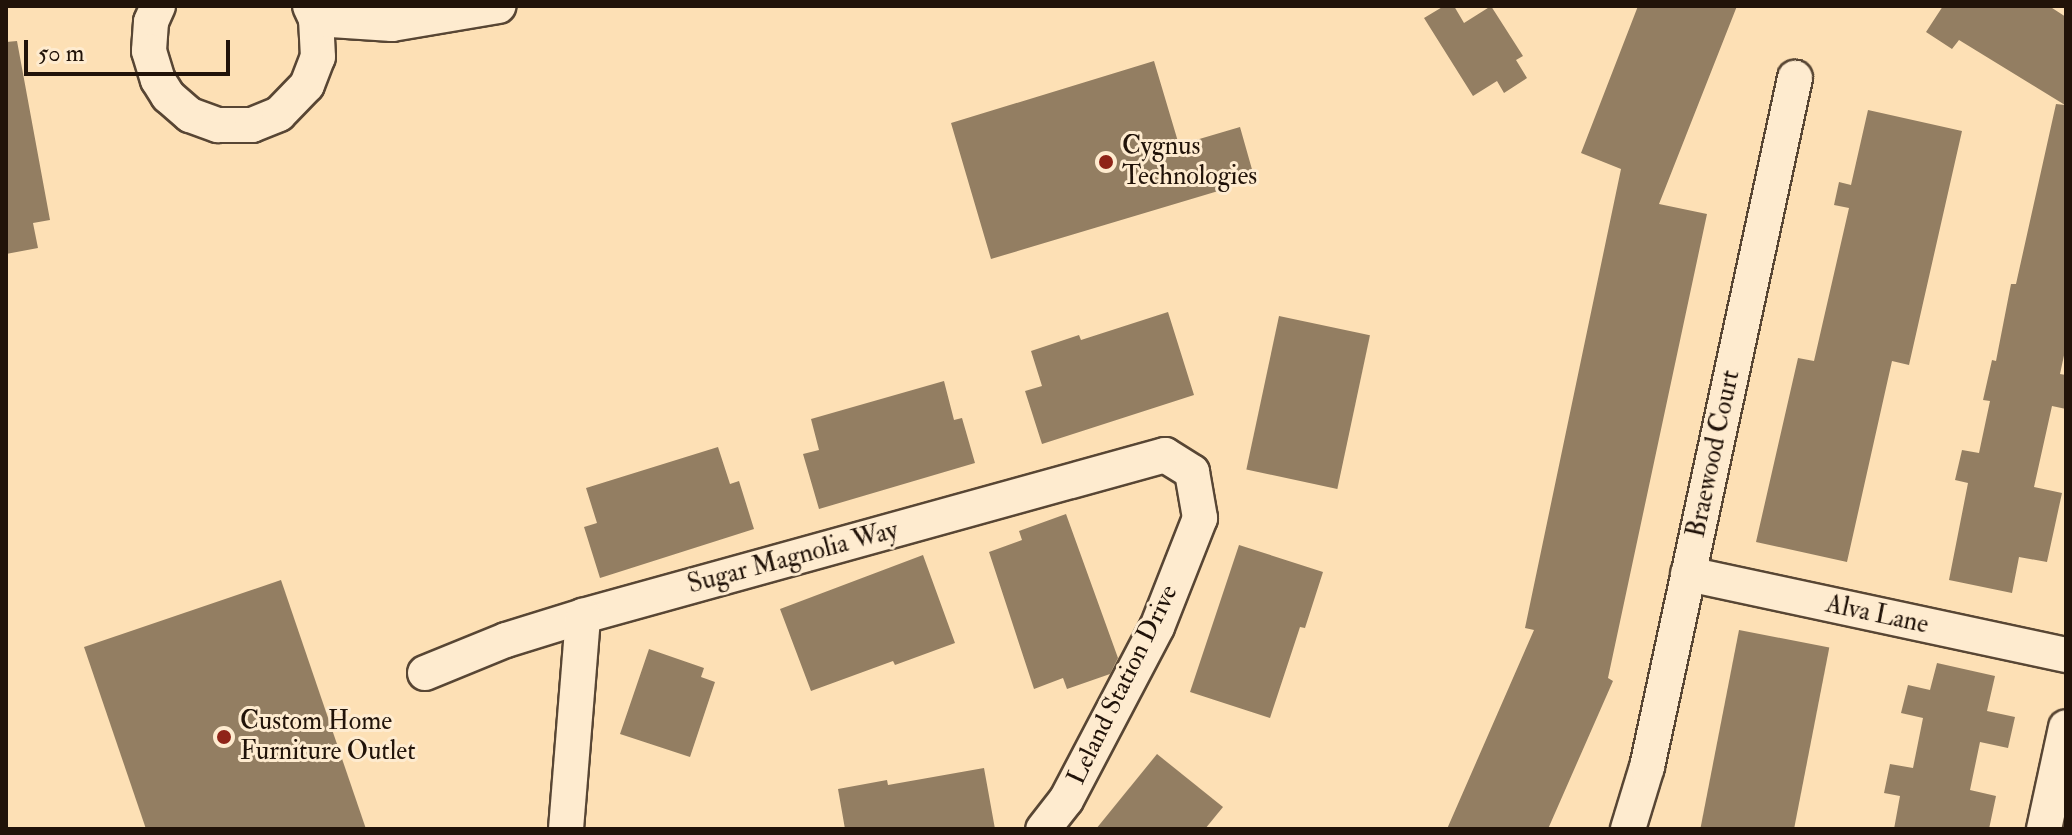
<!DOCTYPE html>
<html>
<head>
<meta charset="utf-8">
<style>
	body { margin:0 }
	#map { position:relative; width:2072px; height:835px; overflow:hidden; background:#fde0b5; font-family:"IM FELL Double Pica",serif }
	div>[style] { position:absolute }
	.building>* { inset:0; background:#937e62; transform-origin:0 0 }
	.roads { filter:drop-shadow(2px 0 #584634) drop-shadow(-2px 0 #584634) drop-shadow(0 2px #584634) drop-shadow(0 -2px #584634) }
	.minor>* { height:34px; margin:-17px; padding:0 17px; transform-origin:17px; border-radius:17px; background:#feebcf }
	.dots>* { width:22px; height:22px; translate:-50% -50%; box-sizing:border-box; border:4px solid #feebcf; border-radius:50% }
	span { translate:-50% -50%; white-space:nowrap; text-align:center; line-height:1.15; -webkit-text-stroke:6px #feebcf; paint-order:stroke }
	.poi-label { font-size:26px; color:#211309 }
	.left { translate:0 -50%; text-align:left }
	.street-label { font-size:26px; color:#211309 }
	.frame { position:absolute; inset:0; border:8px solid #211309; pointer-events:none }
	.scale { position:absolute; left:24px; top:40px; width:206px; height:36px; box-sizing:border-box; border:4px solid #211309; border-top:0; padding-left:10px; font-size:24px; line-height:28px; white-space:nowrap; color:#211309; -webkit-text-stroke:6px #feebcf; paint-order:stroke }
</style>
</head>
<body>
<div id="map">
	<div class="building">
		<i style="clip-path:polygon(1444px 6px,1454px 6px,1464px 23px,1491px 6px,1523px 56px,1516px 60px,1527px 78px,1504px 93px,1497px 81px,1473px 96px,1424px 18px)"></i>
		<i style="clip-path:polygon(1638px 6px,1737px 6px,1659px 204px,1707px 214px,1608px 678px,1613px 681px,1548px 829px,1447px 829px,1534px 630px,1525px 628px,1621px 169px,1581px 153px)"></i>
		<i style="clip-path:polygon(1943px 6px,2049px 6px,2066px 17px,2066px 346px,2060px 374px,2066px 375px,2066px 409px,2052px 406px,2034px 487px,2062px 493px,2047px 562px,2019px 557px,2012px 593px,1949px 580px,1968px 483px,1955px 480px,1962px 450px,1979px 453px,1990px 401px,1983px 400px,1992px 360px,1996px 361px,2011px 284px,2016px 284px,2056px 104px,2065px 105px,1959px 40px,1952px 49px,1926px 32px)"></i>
		<i style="clip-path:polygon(17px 41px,50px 220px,33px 223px,38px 248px,6px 254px,6px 42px)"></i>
		<i style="clip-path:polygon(1154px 61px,1179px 145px,1240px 127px,1255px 180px,991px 259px,951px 123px)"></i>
		<i style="clip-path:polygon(1868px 110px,1962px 131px,1909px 365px,1892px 361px,1847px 562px,1756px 542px,1798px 358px,1814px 361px,1849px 208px,1834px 205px,1839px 182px,1851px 185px)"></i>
		<i style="clip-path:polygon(1168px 312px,1194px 395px,1042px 444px,1025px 391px,1042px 386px,1031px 351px,1079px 335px,1081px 340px)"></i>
		<i style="left:1279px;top:316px;width:93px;height:157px;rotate:12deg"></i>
		<i style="clip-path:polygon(944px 381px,954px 420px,962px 418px,975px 463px,819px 509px,803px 454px,819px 450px,811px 419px)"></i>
		<i style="clip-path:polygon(718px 447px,730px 484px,739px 481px,754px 529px,600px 578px,584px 527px,597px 523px,586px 488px)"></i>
		<i style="clip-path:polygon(1066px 514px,1118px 658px,1110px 674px,1067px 689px,1063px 678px,1034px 689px,989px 552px,1022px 540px,1019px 531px)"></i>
		<i style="clip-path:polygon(1239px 545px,1323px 572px,1305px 628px,1300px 627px,1270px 718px,1190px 692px)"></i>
		<i style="clip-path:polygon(923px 555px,955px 643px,895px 665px,893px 661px,811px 691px,780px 609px)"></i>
		<i style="clip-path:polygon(281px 580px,366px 829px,146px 829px,84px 647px)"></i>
		<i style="left:1739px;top:630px;width:92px;height:203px;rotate:11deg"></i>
		<i style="clip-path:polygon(649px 649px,704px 668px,701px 677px,715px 682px,690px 757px,620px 734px)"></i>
		<i style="clip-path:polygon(1937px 663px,1995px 676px,1987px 711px,2015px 717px,2008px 748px,1980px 742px,1970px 790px,1996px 796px,1989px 829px,1894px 829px,1900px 796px,1884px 793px,1890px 764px,1913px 768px,1923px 718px,1901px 713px,1908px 685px,1930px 690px)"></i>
		<i style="clip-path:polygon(1157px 754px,1223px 807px,1205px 829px,1096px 829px)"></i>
		<i style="clip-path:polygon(984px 768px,995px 829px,845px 829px,838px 789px,887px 780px,888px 785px)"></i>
	</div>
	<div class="roads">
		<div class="minor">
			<i style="left:158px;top:6px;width:17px;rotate:114deg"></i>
			<i style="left:151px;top:22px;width:29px;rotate:94deg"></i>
			<i style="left:149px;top:51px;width:30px;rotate:73deg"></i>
			<i style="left:158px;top:80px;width:19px;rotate:58deg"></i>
			<i style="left:168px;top:96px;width:29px;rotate:41deg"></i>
			<i style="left:190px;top:115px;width:30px;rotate:20deg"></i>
			<i style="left:218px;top:125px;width:34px"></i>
			<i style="left:252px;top:125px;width:29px;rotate:-22deg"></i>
			<i style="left:279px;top:114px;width:40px;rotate:-46deg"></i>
			<i style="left:307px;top:85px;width:30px;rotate:-69deg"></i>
			<i style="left:318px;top:57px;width:38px;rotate:-93deg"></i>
			<i style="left:316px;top:19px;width:14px;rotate:-115deg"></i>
			<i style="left:316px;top:19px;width:76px;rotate:3.8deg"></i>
			<i style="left:392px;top:24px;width:108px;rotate:-9.6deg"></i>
			<i style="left:1688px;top:574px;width:387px;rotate:12.1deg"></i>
			<i style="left:425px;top:673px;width:87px;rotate:-22.2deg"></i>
			<i style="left:506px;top:640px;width:81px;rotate:-17.3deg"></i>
			<i style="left:583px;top:616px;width:604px;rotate:-15.46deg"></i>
			<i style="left:1165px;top:455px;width:32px;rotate:32deg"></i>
			<i style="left:1192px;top:472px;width:47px;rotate:80.1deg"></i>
			<i style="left:1200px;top:518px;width:117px;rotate:111.5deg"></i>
			<i style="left:1157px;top:627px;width:195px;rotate:117.7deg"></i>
			<i style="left:1066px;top:800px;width:37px;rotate:128deg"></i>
			<i style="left:566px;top:829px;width:214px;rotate:-85.4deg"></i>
			<i style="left:1628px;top:829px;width:65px;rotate:-73deg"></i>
			<i style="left:1647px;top:767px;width:705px;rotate:-77.88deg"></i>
			<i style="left:2044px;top:829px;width:104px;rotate:-77.8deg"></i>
		</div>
	</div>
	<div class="dots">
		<i style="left:1106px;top:162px;background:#8f2418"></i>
		<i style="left:224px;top:737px;background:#8f2418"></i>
	</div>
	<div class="poi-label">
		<span class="left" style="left:1122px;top:162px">Cygnus<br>Technologies</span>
		<span class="left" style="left:240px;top:737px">Custom Home<br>Furniture Outlet</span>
	</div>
	<div class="street-label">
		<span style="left:1714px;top:454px;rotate:-78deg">Braewood Court</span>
		<span style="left:793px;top:558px;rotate:-15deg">Sugar Magnolia Way</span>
		<span style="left:1877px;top:615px;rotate:12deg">Alva Lane</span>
		<span style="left:1123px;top:685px;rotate:-64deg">Leland Station Drive</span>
	</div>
	<div class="frame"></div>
	<div class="scale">50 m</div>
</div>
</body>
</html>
